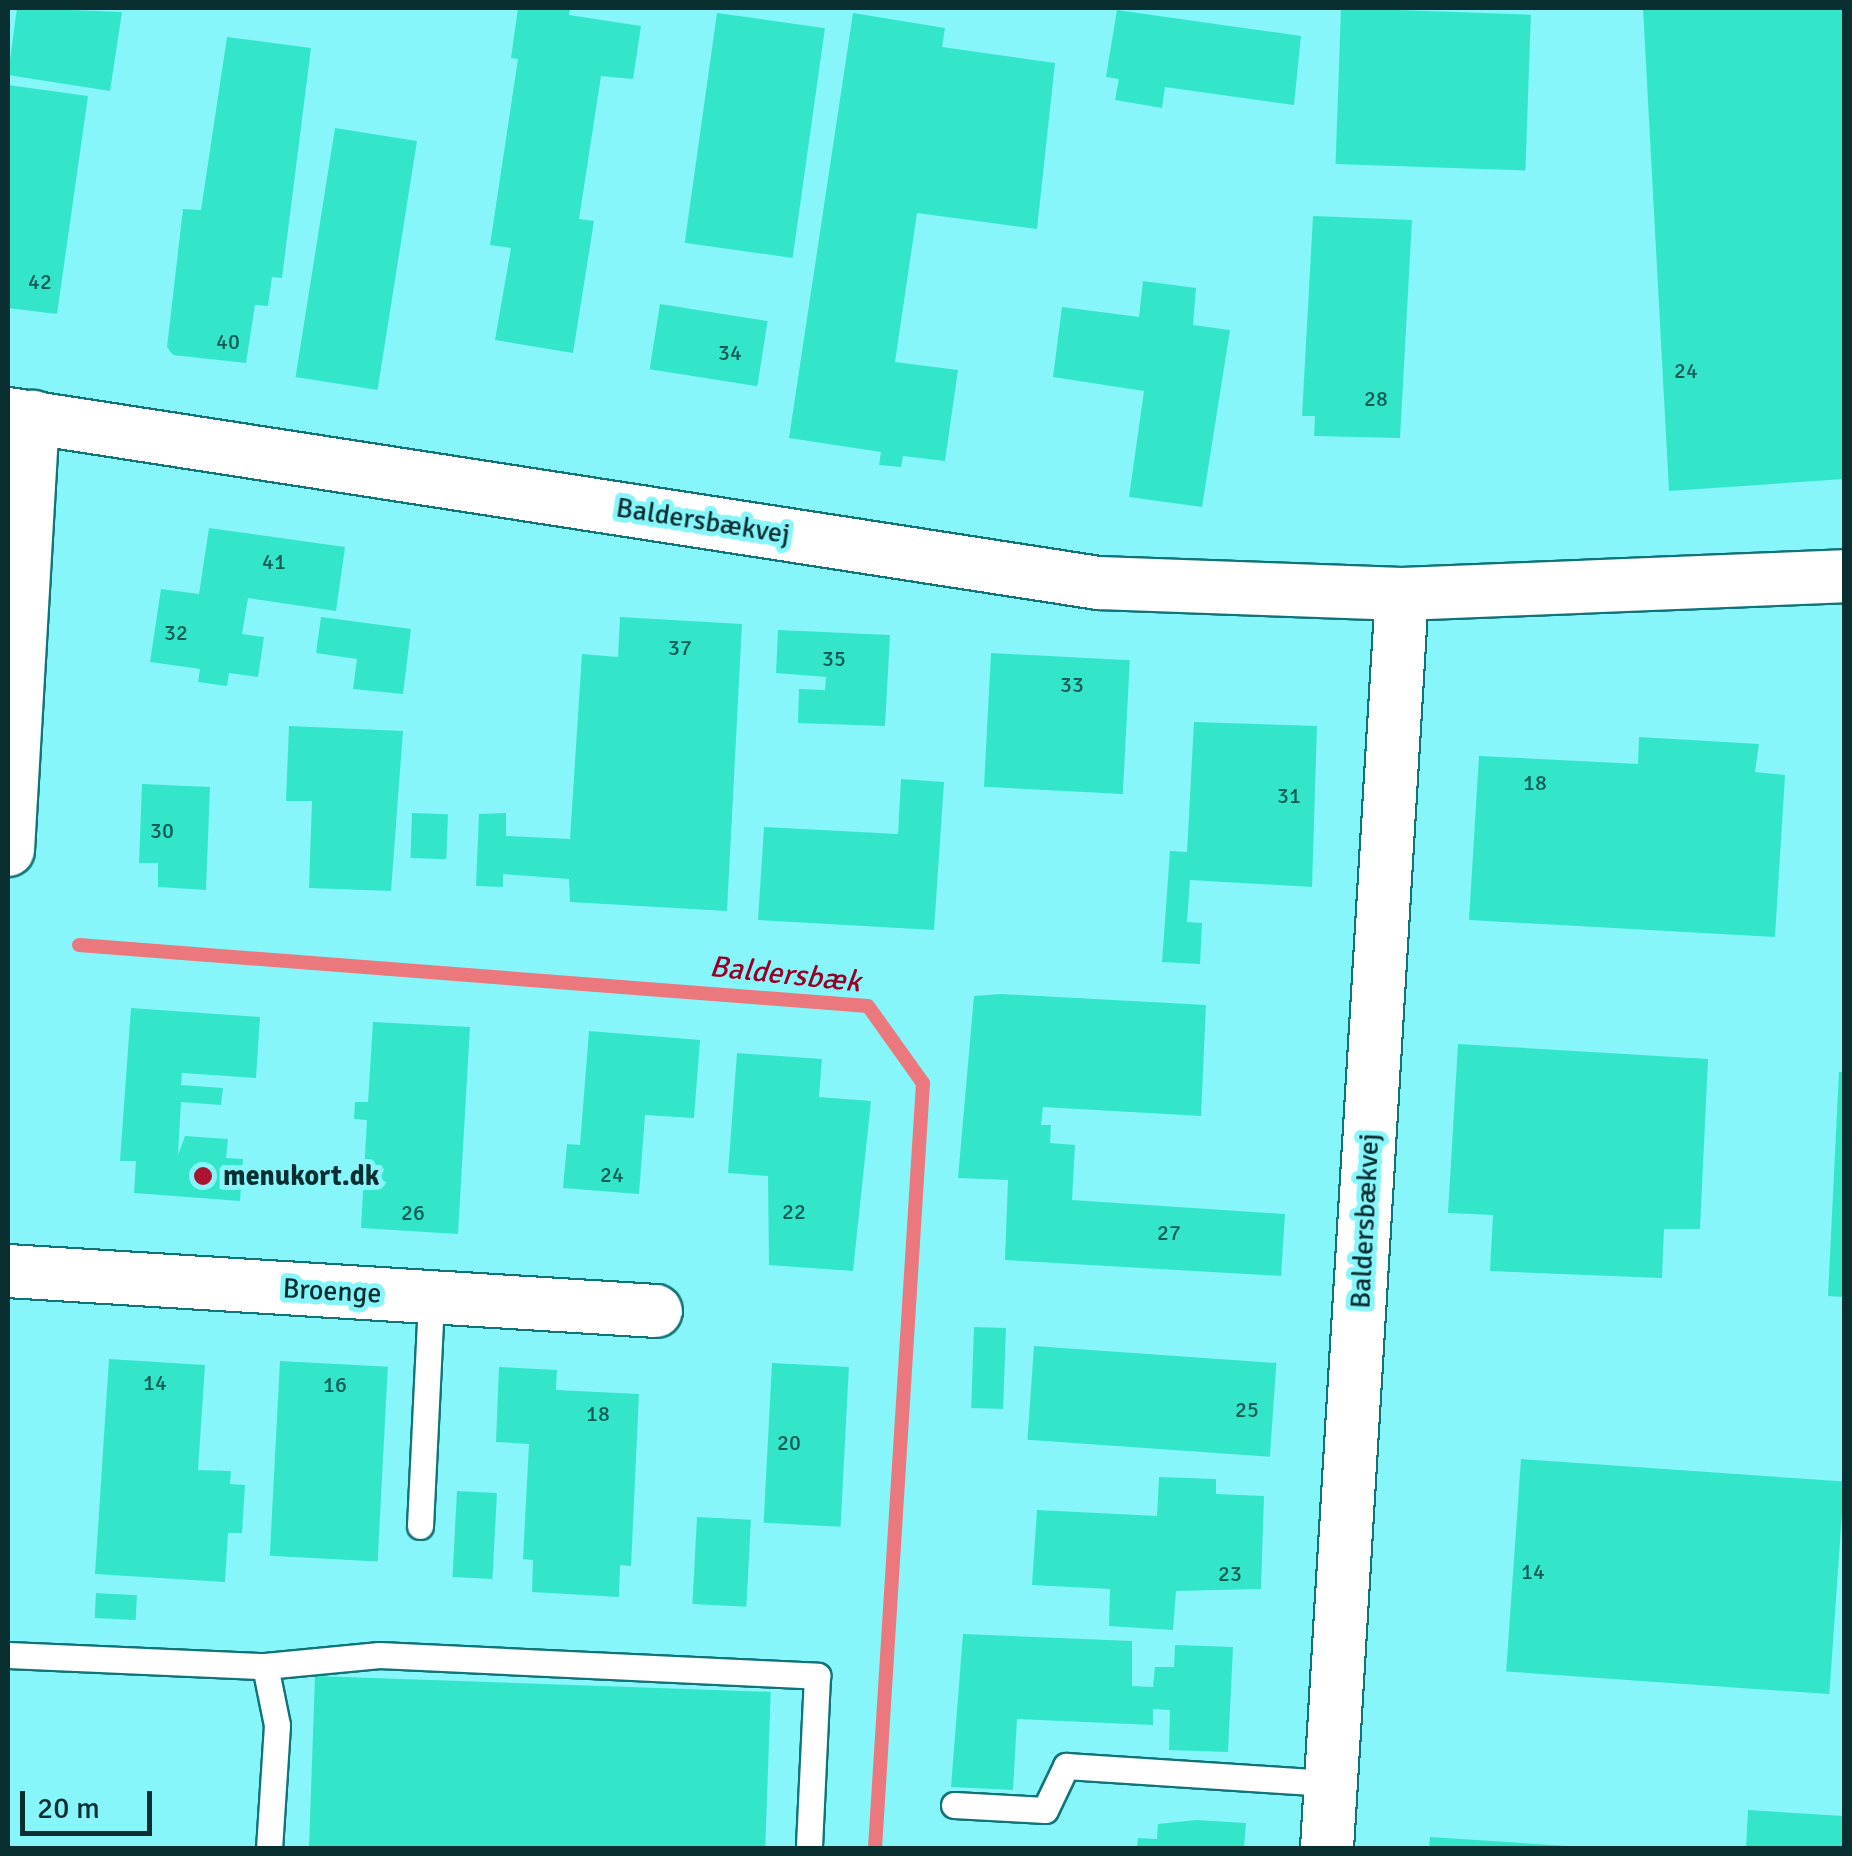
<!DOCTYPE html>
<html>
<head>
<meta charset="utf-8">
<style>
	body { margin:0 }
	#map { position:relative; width:1852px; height:1856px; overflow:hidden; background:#86f6fb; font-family:Signika,sans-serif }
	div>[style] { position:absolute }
	.stream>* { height:14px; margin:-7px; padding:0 7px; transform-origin:7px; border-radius:7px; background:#eb787c }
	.building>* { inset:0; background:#33e6ca; transform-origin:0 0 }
	.roads { filter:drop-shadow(2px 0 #117478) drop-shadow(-2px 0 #117478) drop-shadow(0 2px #117478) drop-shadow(0 -2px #117478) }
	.lane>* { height:25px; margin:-12.5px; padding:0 12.5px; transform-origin:12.5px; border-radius:12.5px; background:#fff }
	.street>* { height:52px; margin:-26px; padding:0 26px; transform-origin:26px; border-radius:26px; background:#fff }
	.dots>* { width:28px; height:28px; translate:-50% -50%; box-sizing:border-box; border:5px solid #86f6fb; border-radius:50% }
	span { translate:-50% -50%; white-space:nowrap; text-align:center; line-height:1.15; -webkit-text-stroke:10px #86f6fb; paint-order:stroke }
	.number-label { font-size:22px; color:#135c56 }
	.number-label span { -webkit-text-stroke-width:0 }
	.street-label { font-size:28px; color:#082e30 }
	.poi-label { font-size:28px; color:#082e30; font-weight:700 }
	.left { translate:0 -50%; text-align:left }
	.water-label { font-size:30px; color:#980026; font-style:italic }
	.frame { position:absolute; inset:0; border:10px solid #082e30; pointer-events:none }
	.scale { position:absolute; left:20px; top:1791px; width:132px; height:45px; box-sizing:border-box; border:5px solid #082e30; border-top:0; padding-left:12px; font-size:30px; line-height:35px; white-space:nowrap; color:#082e30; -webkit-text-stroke:8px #86f6fb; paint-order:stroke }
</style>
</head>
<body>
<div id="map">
	<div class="stream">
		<i style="left:79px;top:945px;width:791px;rotate:4.42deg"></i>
		<i style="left:868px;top:1006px;width:95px;rotate:54.5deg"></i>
		<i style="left:923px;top:1083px;width:767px;rotate:93.59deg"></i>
	</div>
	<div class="building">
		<i style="clip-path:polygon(17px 8px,122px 12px,110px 91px,8px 75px)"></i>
		<i style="clip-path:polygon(518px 8px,570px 8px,569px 15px,641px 26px,633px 79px,601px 76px,579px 219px,594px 221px,573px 353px,495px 340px,511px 248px,490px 245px,518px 59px,511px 58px)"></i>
		<i style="left:1341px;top:8px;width:190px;height:156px;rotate:2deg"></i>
		<i style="clip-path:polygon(1643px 8px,1844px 8px,1844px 479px,1669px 491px)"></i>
		<i style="clip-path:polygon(1117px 10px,1301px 36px,1294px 105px,1165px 87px,1162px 108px,1115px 100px,1119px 79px,1106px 77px)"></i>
		<i style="left:717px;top:13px;width:109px;height:232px;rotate:8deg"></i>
		<i style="clip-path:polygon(853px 13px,945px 28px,942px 47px,1055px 63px,1037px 229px,917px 213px,895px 362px,958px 370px,945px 461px,903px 456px,901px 467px,879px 465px,881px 452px,789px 438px)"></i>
		<i style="clip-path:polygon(227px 37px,311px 48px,282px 278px,272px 277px,268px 306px,255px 305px,246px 363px,173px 355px,167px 347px,183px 209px,201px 210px)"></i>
		<i style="clip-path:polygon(8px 85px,88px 96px,57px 314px,8px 308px)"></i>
		<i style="left:335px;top:128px;width:83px;height:252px;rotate:9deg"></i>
		<i style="clip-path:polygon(1313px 216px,1412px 220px,1400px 438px,1314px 436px,1315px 416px,1302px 416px)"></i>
		<i style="clip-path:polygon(1143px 281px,1196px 288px,1193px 325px,1230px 330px,1202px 507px,1129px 497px,1144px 391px,1053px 377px,1062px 307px,1139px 317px)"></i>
		<i style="left:660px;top:304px;width:109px;height:66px;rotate:9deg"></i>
		<i style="clip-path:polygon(209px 528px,345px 547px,336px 611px,248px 598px,242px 634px,264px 637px,258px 677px,229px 673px,227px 686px,198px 682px,200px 669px,150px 662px,161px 589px,199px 594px)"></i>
		<i style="clip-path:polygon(321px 617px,411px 629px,403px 694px,353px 689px,357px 659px,316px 653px)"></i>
		<i style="clip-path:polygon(620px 617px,742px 624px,727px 911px,570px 902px,569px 879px,503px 874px,503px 887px,476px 886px,479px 814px,506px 813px,506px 836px,570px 839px,582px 654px,618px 657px)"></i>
		<i style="clip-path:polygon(778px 630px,890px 635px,885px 726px,798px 723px,799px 689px,825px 690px,826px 677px,776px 673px)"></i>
		<i style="left:991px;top:653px;width:139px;height:134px;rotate:3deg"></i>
		<i style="clip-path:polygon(1194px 722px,1317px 726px,1312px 887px,1190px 880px,1187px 922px,1202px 923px,1200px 964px,1162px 962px,1170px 851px,1187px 852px)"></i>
		<i style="clip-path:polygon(289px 726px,403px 731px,391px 891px,309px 888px,312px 801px,286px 801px)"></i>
		<i style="clip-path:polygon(1639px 737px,1759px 744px,1755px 772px,1785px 775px,1775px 937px,1469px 920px,1479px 756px,1638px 764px)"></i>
		<i style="clip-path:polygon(901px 779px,944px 782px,934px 930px,758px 920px,764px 827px,898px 834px)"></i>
		<i style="clip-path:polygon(142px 784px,210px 787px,206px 890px,158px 887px,158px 863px,139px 863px)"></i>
		<i style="left:412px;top:813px;width:36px;height:45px;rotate:2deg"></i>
		<i style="clip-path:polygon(1001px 994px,1206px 1005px,1201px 1116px,1043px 1107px,1041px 1125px,1051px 1125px,1050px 1143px,1075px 1145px,1072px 1200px,1285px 1214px,1281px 1276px,1005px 1260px,1008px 1180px,958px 1178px,974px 996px)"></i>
		<i style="clip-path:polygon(131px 1008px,260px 1017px,256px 1078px,182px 1073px,181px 1085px,223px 1088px,221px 1105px,181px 1102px,178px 1155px,185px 1136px,228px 1139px,226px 1158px,243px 1159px,240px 1201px,134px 1193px,136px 1161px,120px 1161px)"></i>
		<i style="clip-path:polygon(373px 1022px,470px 1027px,458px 1234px,361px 1228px,367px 1120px,354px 1119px,355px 1102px,368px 1102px)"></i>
		<i style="clip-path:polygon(589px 1031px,700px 1040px,694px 1118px,645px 1115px,639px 1194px,563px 1188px,567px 1144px,580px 1145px)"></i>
		<i style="clip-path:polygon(1458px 1044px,1708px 1059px,1700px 1229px,1664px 1229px,1662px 1278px,1490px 1271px,1493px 1215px,1448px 1213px)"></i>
		<i style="clip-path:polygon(737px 1053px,822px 1059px,819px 1097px,871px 1101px,853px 1271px,769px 1265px,768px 1176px,728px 1173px)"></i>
		<i style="clip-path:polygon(1839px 1072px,1844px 1072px,1844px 1297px,1828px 1296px)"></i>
		<i style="left:974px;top:1327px;width:32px;height:81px;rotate:2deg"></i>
		<i style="left:1034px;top:1346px;width:243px;height:94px;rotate:4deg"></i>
		<i style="clip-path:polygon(109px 1359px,205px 1365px,198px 1470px,231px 1471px,230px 1484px,245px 1485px,242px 1533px,228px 1533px,225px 1582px,95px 1574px)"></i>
		<i style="left:280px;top:1361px;width:108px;height:195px;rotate:3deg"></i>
		<i style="left:772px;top:1363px;width:77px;height:160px;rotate:3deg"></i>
		<i style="clip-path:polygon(499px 1367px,557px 1370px,556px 1390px,639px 1394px,631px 1566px,620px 1565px,619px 1597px,532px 1592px,533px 1560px,523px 1559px,529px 1444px,496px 1442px)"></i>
		<i style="left:1521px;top:1459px;width:324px;height:213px;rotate:4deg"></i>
		<i style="clip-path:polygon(1159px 1477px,1216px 1479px,1216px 1494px,1264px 1496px,1261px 1589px,1176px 1591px,1173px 1630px,1109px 1626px,1110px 1589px,1032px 1585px,1037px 1510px,1157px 1516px)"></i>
		<i style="left:457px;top:1491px;width:40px;height:86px;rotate:3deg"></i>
		<i style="left:697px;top:1517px;width:54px;height:87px;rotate:3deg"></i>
		<i style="left:96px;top:1593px;width:41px;height:25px;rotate:3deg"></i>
		<i style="clip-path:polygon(963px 1634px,1132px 1641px,1132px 1686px,1153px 1687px,1155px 1667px,1174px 1667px,1175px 1645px,1233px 1647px,1228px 1752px,1169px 1750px,1170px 1710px,1153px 1709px,1153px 1725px,1017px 1719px,1013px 1790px,951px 1787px)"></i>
		<i style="left:315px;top:1676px;width:456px;height:172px;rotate:2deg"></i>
		<i style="clip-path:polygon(1748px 1810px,1844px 1816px,1844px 1848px,1746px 1848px)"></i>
		<i style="clip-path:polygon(1196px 1820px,1246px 1823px,1244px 1848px,1137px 1848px,1138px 1838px,1157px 1839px,1158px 1824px)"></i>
		<i style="clip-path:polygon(1430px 1837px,1567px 1846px,1567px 1848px,1429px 1848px)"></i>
	</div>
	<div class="roads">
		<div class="lane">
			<i style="left:420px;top:1526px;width:229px;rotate:-87.2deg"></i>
			<i style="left:8px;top:1655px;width:257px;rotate:2.5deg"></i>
			<i style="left:265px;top:1666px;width:115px;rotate:-5.5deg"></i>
			<i style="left:379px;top:1655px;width:439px;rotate:2.7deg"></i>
			<i style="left:817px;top:1676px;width:172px;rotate:92.7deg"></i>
			<i style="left:265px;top:1666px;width:60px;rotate:78.5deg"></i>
			<i style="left:277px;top:1725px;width:123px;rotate:93.7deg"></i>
			<i style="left:954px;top:1805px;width:91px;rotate:3.1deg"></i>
			<i style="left:1045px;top:1810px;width:49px;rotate:-64.5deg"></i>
			<i style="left:1066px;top:1766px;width:266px;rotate:3.7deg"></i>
		</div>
		<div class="street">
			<i style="left:8px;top:414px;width:1104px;rotate:8.81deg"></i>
			<i style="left:1099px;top:583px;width:303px;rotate:2.1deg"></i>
			<i style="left:1402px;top:594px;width:442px;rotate:-2.3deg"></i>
			<i style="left:8px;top:850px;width:434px;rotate:-86.7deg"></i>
			<i style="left:8px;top:1271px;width:649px;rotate:3.53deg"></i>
			<i style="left:1327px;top:1848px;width:1256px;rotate:-86.58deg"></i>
		</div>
	</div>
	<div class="dots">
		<i style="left:203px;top:1176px;background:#ab1431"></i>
	</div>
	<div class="number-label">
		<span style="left:40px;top:282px">42</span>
		<span style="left:228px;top:342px">40</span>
		<span style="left:730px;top:353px">34</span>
		<span style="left:1686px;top:371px">24</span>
		<span style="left:1376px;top:399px">28</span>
		<span style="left:274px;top:562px">41</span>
		<span style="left:176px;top:633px">32</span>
		<span style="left:680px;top:648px">37</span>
		<span style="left:834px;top:659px">35</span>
		<span style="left:1072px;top:685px">33</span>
		<span style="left:1535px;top:783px">18</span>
		<span style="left:1289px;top:796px">31</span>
		<span style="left:162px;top:831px">30</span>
		<span style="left:612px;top:1175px">24</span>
		<span style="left:794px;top:1212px">22</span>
		<span style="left:413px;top:1213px">26</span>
		<span style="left:1169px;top:1233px">27</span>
		<span style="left:155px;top:1383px">14</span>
		<span style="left:335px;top:1385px">16</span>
		<span style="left:1247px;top:1410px">25</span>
		<span style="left:598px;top:1414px">18</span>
		<span style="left:789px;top:1443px">20</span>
		<span style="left:1533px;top:1572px">14</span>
		<span style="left:1230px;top:1574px">23</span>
	</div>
	<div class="street-label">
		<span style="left:703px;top:521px;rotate:9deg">Baldersbækvej</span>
		<span style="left:1365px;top:1221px;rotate:-87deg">Baldersbækvej</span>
		<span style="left:332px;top:1291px;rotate:3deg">Broenge</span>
	</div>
	<div class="poi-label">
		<span class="left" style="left:223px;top:1176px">menukort.dk</span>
	</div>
	<div class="water-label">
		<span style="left:785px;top:975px;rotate:6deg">Baldersbæk</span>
	</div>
	<div class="frame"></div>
	<div class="scale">20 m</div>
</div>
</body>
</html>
